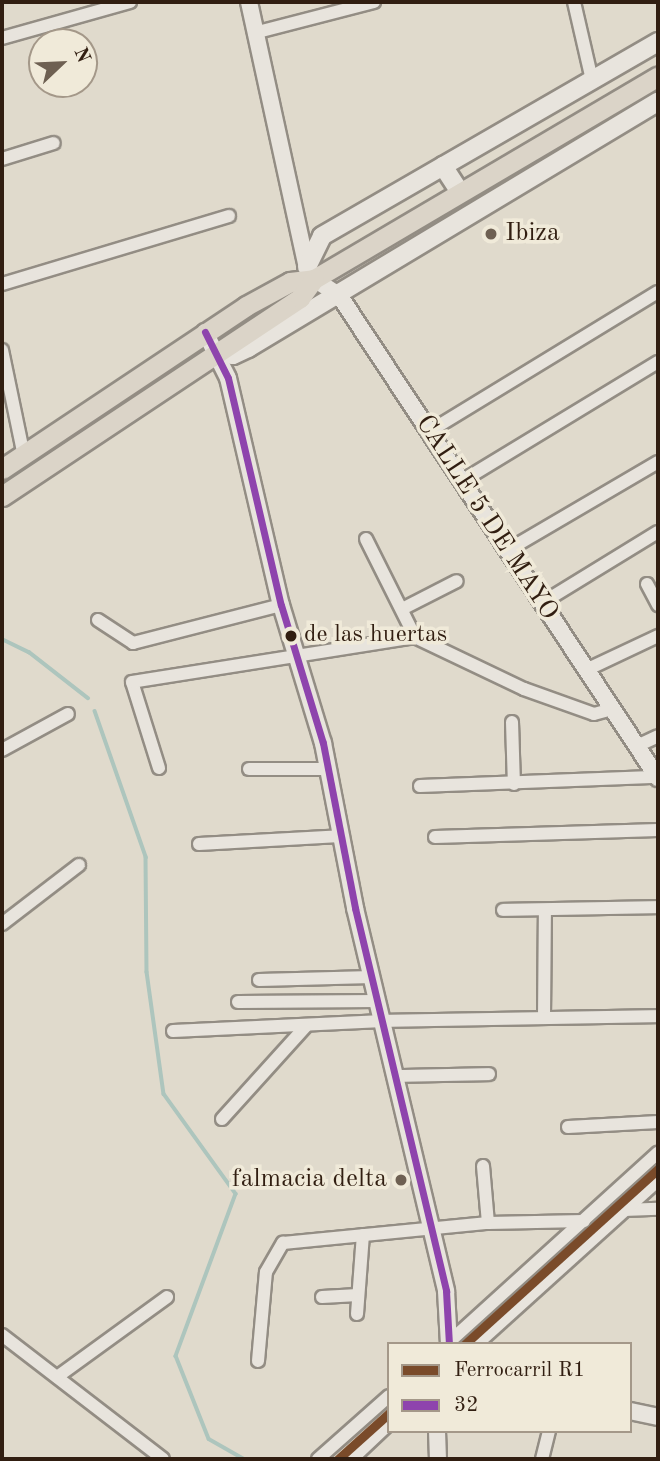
<!DOCTYPE html>
<html>
<head>
<meta charset="utf-8">
<style>
	body { margin:0 }
	#map { position:relative; width:660px; height:1461px; overflow:hidden; background:#e0dacc; font-family:"Old Standard TT",serif }
	div>[style] { position:absolute }
	.stream>* { height:3.5px; margin:-1.75px; padding:0 1.75px; transform-origin:1.75px; border-radius:1.75px; background:#adc5bd }
	.roads { filter:drop-shadow(2px 0 #938d84) drop-shadow(-2px 0 #938d84) drop-shadow(0 2px #938d84) drop-shadow(0 -2px #938d84) }
	.minor>* { height:12px; margin:-6px; padding:0 6px; transform-origin:6px; border-radius:6px; background:#e8e4dd }
	.tertiary>* { height:16px; margin:-8px; padding:0 8px; transform-origin:8px; border-radius:8px; background:#e8e4dd }
	.secondary>* { height:18px; margin:-9px; padding:0 9px; transform-origin:9px; border-radius:9px; background:#e8e4dd }
	.primary>* { height:19px; margin:-9.5px; padding:0 9.5px; transform-origin:9.5px; border-radius:9.5px; background:#dbd4c8 }
	.bus-1>* { height:7px; margin:-3.5px; padding:0 3.5px; transform-origin:3.5px; border-radius:3.5px; background:#8e44ad }
	.rail-1>* { height:9px; margin:-4.5px; padding:0 4.5px; transform-origin:4.5px; border-radius:4.5px; background:#7a4b2a }
	.dots>* { width:19px; height:19px; translate:-50% -50%; box-sizing:border-box; border:4px solid #f0ead9; border-radius:50% }
	span { translate:-50% -50%; white-space:nowrap; text-align:center; line-height:1.15; -webkit-text-stroke:7px #f0ead9; paint-order:stroke }
	.bus-label { font-size:24px; color:#311e11 }
	.left { translate:0 -50%; text-align:left }
	.poi-label { font-size:26px; color:#311e11 }
	.right { translate:-100% -50%; text-align:right }
	.street-label { font-size:26px; color:#311e11 }
	.frame { position:absolute; inset:0; border:4px solid #311e11; pointer-events:none }
	.legend { position:absolute; left:387px; top:1342px; width:245px; height:91px; box-sizing:border-box; background:#f0ead9; border:2px solid #a49889; margin:0; padding:9px 12px; list-style:none; font-size:21px; color:#311e11 }
	.legend li { display:flex; align-items:center; gap:14px; height:35px }
	.legend b { width:35px; border:2px solid #a49889 }
	.north { position:absolute; left:28px; top:28px; width:70px; height:70px; box-sizing:border-box; background:#f0ead9; border:2px solid #a49889; border-radius:50%; rotate:67deg; font-size:19px; font-weight:700; line-height:28px; text-align:center; color:#311e11 }
	.north::after { content:''; display:block; margin:auto; width:24px; height:32px; background:#6e6052; clip-path:polygon(50% 0,100% 100%,50% 72%,0 100%) }
</style>
</head>
<body>
<div id="map">
	<div class="stream">
		<i style="left:2px;top:639px;width:30px;rotate:26deg"></i>
		<i style="left:29px;top:652px;width:75px;rotate:37.9deg"></i>
		<i style="left:95px;top:711px;width:155px;rotate:70.7deg"></i>
		<i style="left:146px;top:857px;width:115px;rotate:89.5deg"></i>
		<i style="left:147px;top:972px;width:123px;rotate:82.1deg"></i>
		<i style="left:164px;top:1094px;width:123px;rotate:54.2deg"></i>
		<i style="left:236px;top:1194px;width:173px;rotate:110.3deg"></i>
		<i style="left:176px;top:1356px;width:89px;rotate:68.3deg"></i>
		<i style="left:209px;top:1439px;width:40px;rotate:29.7deg"></i>
	</div>
	<div class="roads">
		<div class="minor">
			<i style="left:574px;top:2px;width:80px;rotate:77deg"></i>
			<i style="left:254px;top:33px;width:124px;rotate:-14.5deg"></i>
			<i style="left:2px;top:38px;width:133px;rotate:-15.7deg"></i>
			<i style="left:2px;top:159px;width:54px;rotate:-17.1deg"></i>
			<i style="left:2px;top:284px;width:237px;rotate:-16.7deg"></i>
			<i style="left:2px;top:350px;width:103px;rotate:78.3deg"></i>
			<i style="left:430px;top:431px;width:267px;rotate:-31.4deg"></i>
			<i style="left:462px;top:481px;width:229px;rotate:-31.3deg"></i>
			<i style="left:366px;top:539px;width:110px;rotate:63.4deg"></i>
			<i style="left:508px;top:550px;width:174px;rotate:-30.4deg"></i>
			<i style="left:647px;top:584px;width:24px;rotate:62deg"></i>
			<i style="left:542px;top:603px;width:136px;rotate:-31.5deg"></i>
			<i style="left:404px;top:608px;width:59px;rotate:-27deg"></i>
			<i style="left:98px;top:620px;width:42px;rotate:33.3deg"></i>
			<i style="left:133px;top:643px;width:153px;rotate:-14.4deg"></i>
			<i style="left:415px;top:637px;width:121px;rotate:25.5deg"></i>
			<i style="left:524px;top:689px;width:74px;rotate:19.7deg"></i>
			<i style="left:594px;top:714px;width:20px;rotate:-15deg"></i>
			<i style="left:586px;top:670px;width:80px;rotate:-25.3deg"></i>
			<i style="left:512px;top:722px;width:62px;rotate:88.2deg"></i>
			<i style="left:637px;top:746px;width:23px;rotate:-25deg"></i>
			<i style="left:2px;top:750px;width:75px;rotate:-28.6deg"></i>
			<i style="left:159px;top:768px;width:90px;rotate:-107.4deg"></i>
			<i style="left:132px;top:682px;width:287px;rotate:-9deg"></i>
			<i style="left:249px;top:769px;width:80px"></i>
			<i style="left:420px;top:786px;width:238px;rotate:-2.2deg"></i>
			<i style="left:435px;top:837px;width:223px;rotate:-1.8deg"></i>
			<i style="left:199px;top:844px;width:141px;rotate:-3.2deg"></i>
			<i style="left:503px;top:910px;width:155px;rotate:-1.1deg"></i>
			<i style="left:2px;top:924px;width:97px;rotate:-37.5deg"></i>
			<i style="left:259px;top:980px;width:113px;rotate:-1.5deg"></i>
			<i style="left:238px;top:1002px;width:140px;rotate:-0.4deg"></i>
			<i style="left:544px;top:1017px;width:107px;rotate:-89.5deg"></i>
			<i style="left:173px;top:1031px;width:210px;rotate:-2.7deg"></i>
			<i style="left:383px;top:1021px;width:275px;rotate:-1deg"></i>
			<i style="left:397px;top:1076px;width:92px;rotate:-1.2deg"></i>
			<i style="left:222px;top:1119px;width:125px;rotate:-47.9deg"></i>
			<i style="left:568px;top:1127px;width:90px;rotate:-3.2deg"></i>
			<i style="left:483px;top:1166px;width:57px;rotate:85deg"></i>
			<i style="left:623px;top:1210px;width:35px;rotate:-2deg"></i>
			<i style="left:322px;top:1297px;width:36px;rotate:-3deg"></i>
			<i style="left:357px;top:1314px;width:79px;rotate:-85.7deg"></i>
			<i style="left:2px;top:1335px;width:203px;rotate:37.6deg"></i>
			<i style="left:447px;top:1344px;width:285px;rotate:-42.2deg"></i>
			<i style="left:258px;top:1361px;width:89px;rotate:-84.9deg"></i>
			<i style="left:266px;top:1272px;width:34px;rotate:-60deg"></i>
			<i style="left:283px;top:1243px;width:206px;rotate:-5.6deg"></i>
			<i style="left:488px;top:1223px;width:96px;rotate:-1.2deg"></i>
			<i style="left:57px;top:1377px;width:136px;rotate:-36deg"></i>
			<i style="left:318px;top:1459px;width:95px;rotate:-41.6deg"></i>
			<i style="left:352px;top:1459px;width:51px;rotate:-43.4deg"></i>
			<i style="left:542px;top:1459px;width:29px;rotate:-76deg"></i>
		</div>
		<div class="tertiary">
			<i style="left:249px;top:2px;width:271px;rotate:77.7deg"></i>
			<i style="left:307px;top:267px;width:14px;rotate:60deg"></i>
			<i style="left:314px;top:279px;width:30px;rotate:33deg"></i>
			<i style="left:339px;top:295px;width:579px;rotate:56.56deg"></i>
			<i style="left:205px;top:332px;width:51px;rotate:63.4deg"></i>
			<i style="left:228px;top:378px;width:233px;rotate:76.9deg"></i>
			<i style="left:281px;top:605px;width:144px;rotate:73.1deg"></i>
			<i style="left:323px;top:743px;width:168px;rotate:79deg"></i>
			<i style="left:355px;top:908px;width:394px;rotate:76.6deg"></i>
			<i style="left:446px;top:1291px;width:53px;rotate:86.8deg"></i>
			<i style="left:474px;top:1344px;width:248px;rotate:-42.1deg"></i>
			<i style="left:630px;top:1411px;width:29px;rotate:12deg"></i>
			<i style="left:437px;top:1431px;width:28px;rotate:88deg"></i>
		</div>
		<div class="secondary">
			<i style="left:443px;top:166px;width:31px;rotate:57deg"></i>
			<i style="left:307px;top:267px;width:34px;rotate:-64deg"></i>
			<i style="left:322px;top:236px;width:388px;rotate:-30deg"></i>
			<i style="left:218px;top:352px;width:15px;rotate:11deg"></i>
			<i style="left:233px;top:355px;width:17px;rotate:-25deg"></i>
			<i style="left:248px;top:348px;width:478px;rotate:-31deg"></i>
		</div>
		<div class="primary">
			<i style="left:2px;top:469px;width:293px;rotate:-33.7deg"></i>
			<i style="left:246px;top:306px;width:50px;rotate:-28.6deg"></i>
			<i style="left:290px;top:282px;width:24px;rotate:-7deg"></i>
			<i style="left:314px;top:279px;width:399px;rotate:-30.5deg"></i>
			<i style="left:2px;top:496px;width:358px;rotate:-33.6deg"></i>
			<i style="left:300px;top:298px;width:24px;rotate:-54deg"></i>
		</div>
	</div>
	<div class="bus-1">
		<i style="left:205px;top:332px;width:51px;rotate:63.4deg"></i>
		<i style="left:228px;top:378px;width:233px;rotate:76.9deg"></i>
		<i style="left:281px;top:605px;width:144px;rotate:73.1deg"></i>
		<i style="left:323px;top:743px;width:168px;rotate:79deg"></i>
		<i style="left:355px;top:908px;width:394px;rotate:76.6deg"></i>
		<i style="left:446px;top:1291px;width:53px;rotate:86.8deg"></i>
	</div>
	<div class="rail-1">
		<i style="left:465px;top:1344px;width:261px;rotate:-42.2deg"></i>
		<i style="left:338px;top:1459px;width:69px;rotate:-42deg"></i>
	</div>
	<div class="dots">
		<i style="left:491px;top:234px;background:#6e6052"></i>
		<i style="left:291px;top:636px;background:#311e11"></i>
		<i style="left:401px;top:1180px;background:#6e6052"></i>
	</div>
	<div class="bus-label">
		<span class="left" style="left:304px;top:636px">de las huertas</span>
	</div>
	<div class="poi-label">
		<span class="left" style="left:505px;top:234px">Ibiza</span>
		<span class="right" style="left:387px;top:1180px">falmacia delta</span>
	</div>
	<div class="street-label">
		<span style="left:486px;top:518px;rotate:57deg">CALLE 5 DE MAYO</span>
	</div>
	<div class="frame"></div>
	<ul class="legend">
	<li><b style="height:9px;background:#7a4b2a"></b>Ferrocarril R1</li>
	<li><b style="height:9px;background:#8e44ad"></b>32</li>
	</ul>
	<div class="north">N</div>
</div>
</body>
</html>
